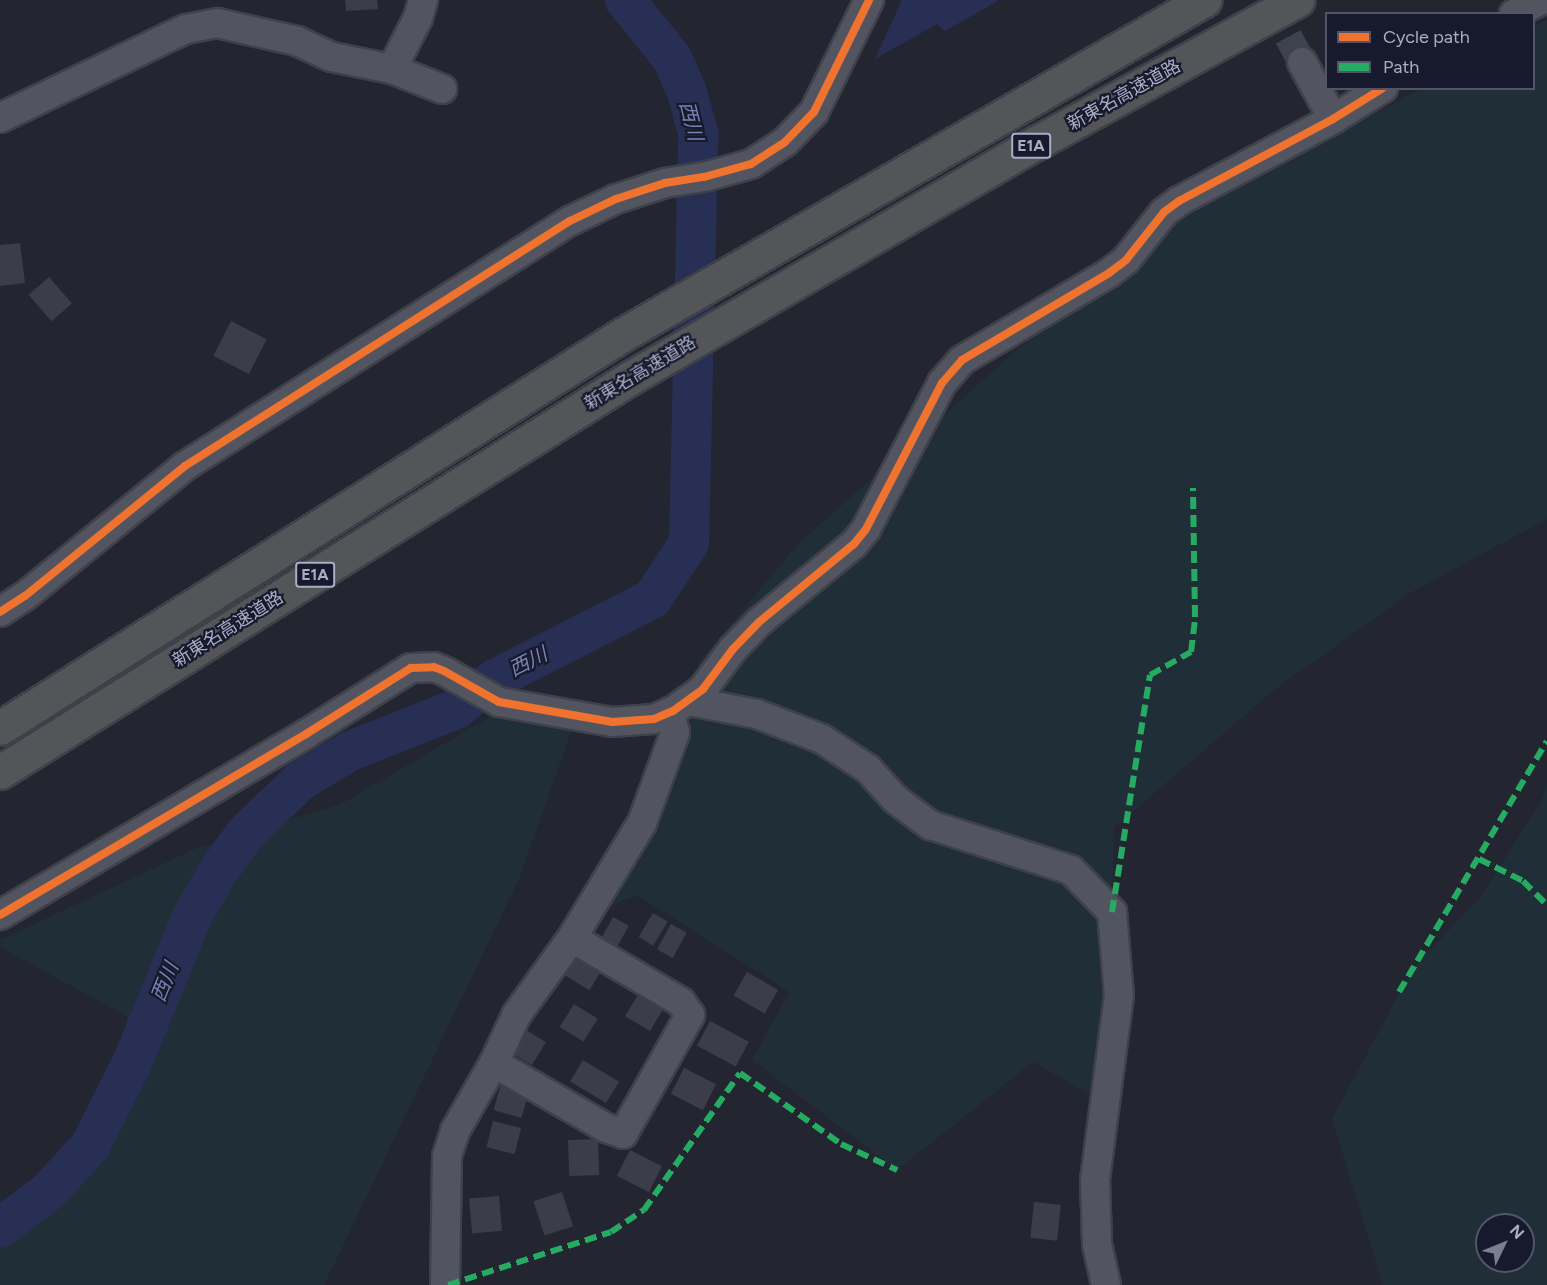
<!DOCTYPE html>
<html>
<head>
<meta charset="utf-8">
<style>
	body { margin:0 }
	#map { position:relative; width:1547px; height:1285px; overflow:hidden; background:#232631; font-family:Figtree,"Noto Sans JP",sans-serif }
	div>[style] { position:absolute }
	.green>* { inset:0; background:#202e38 }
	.water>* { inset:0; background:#282f54 }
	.river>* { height:40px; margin:-20px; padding:0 20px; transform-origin:20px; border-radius:20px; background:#282f54 }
	.building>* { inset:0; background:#3b3d48; transform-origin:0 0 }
	.minor-tunnel>* { height:28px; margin-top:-14px; transform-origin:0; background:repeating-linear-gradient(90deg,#3e414f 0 28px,transparent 0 42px) }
	.roads { filter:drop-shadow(2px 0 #3f414a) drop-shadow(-2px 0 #3f414a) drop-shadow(0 2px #3f414a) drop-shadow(0 -2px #3f414a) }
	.minor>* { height:28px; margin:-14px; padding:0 14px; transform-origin:14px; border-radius:14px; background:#525560 }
	.highway>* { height:33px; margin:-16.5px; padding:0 16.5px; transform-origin:16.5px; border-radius:16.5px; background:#535559 }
	.quiet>* { height:6px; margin-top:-3px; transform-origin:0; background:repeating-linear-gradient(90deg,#26ab63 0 12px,transparent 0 18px) }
	.cycleway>* { height:8px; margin:-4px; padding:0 4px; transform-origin:4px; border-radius:4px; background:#ef722f }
	span { translate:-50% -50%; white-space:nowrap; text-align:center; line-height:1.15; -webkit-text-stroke:4.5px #171a2c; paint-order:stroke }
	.shield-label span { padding:2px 4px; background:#171a2c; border:2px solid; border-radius:4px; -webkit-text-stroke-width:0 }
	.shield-label { font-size:16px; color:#aaaec5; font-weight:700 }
	.street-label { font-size:18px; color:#aaaec5 }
	.water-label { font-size:20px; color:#7782b5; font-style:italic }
	.legend { position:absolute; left:1325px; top:12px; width:210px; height:78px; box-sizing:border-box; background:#171a2c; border:2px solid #525569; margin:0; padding:8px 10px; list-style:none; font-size:18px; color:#aaaec5 }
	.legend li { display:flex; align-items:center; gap:12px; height:30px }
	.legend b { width:30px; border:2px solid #525569 }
	.north { position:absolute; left:1475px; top:1213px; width:60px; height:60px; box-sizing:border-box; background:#171a2c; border:2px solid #525569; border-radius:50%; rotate:47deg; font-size:16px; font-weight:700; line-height:24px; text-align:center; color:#aaaec5 }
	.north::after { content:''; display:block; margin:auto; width:21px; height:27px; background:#7b7e91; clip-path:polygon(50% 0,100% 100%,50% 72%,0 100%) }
</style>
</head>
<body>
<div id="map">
	<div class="green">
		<i style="clip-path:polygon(1547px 20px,1547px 519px,1410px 593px,1274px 690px,1114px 828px,1112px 912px,1095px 1097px,1033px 1062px,897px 1170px,752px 1060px,789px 992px,637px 895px,586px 916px,687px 730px,701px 681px,698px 663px,800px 542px,1145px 237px,1420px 89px,1534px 88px,1534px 27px)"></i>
		<i style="clip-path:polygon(500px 711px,575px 721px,519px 879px,324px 1285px,0 1285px,0 1235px,90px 1146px,128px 1017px,0 947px,0 940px,197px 848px,341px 804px)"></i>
		<i style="clip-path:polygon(evenodd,1547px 784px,1547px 1285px,1383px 1285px,1332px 1119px,1412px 969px,1483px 894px,1542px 799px,1547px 784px,1487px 1225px,1523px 1225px,1523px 1261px,1487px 1261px,1487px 1225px)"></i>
	</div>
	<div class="water">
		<i style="clip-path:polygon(902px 0,999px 0,945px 31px,937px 24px,875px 59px)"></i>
	</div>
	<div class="river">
		<i style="left:0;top:1228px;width:61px;rotate:-37.1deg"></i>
		<i style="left:49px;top:1191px;width:61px;rotate:-47.7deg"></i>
		<i style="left:90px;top:1146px;width:93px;rotate:-63.2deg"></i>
		<i style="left:132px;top:1063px;width:158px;rotate:-67.7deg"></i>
		<i style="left:192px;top:917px;width:51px;rotate:-60.4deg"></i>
		<i style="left:217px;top:873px;width:49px;rotate:-54.1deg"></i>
		<i style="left:246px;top:833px;width:75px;rotate:-43.9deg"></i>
		<i style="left:300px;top:781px;width:58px;rotate:-31deg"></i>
		<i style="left:350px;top:751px;width:114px;rotate:-21.6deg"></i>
		<i style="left:456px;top:709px;width:47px;rotate:-38.1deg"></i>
		<i style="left:493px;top:680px;width:178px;rotate:-27deg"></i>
		<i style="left:652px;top:599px;width:67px;rotate:-56.5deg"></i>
		<i style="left:689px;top:543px;width:410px;rotate:-88.7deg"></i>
		<i style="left:698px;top:133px;width:42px;rotate:-105deg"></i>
		<i style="left:687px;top:92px;width:37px;rotate:-114deg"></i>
		<i style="left:672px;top:58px;width:75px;rotate:-129deg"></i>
	</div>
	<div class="building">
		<i style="clip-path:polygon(345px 0,377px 0,378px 9px,346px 11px)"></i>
		<i style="clip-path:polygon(20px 243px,25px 283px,0 286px,0 245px)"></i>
		<i style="left:49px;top:277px;width:35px;height:27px;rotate:49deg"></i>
		<i style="left:231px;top:321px;width:40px;height:39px;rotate:27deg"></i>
		<i style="left:653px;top:913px;width:17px;height:28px;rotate:31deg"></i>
		<i style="left:613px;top:917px;width:18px;height:29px;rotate:29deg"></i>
		<i style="left:671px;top:924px;width:18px;height:29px;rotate:29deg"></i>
		<i style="left:578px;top:953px;width:29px;height:26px;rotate:31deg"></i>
		<i style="left:747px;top:972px;width:36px;height:27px;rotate:30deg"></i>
		<i style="left:639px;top:993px;width:29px;height:27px;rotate:31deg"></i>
		<i style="left:574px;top:1004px;width:28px;height:27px;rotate:32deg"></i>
		<i style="left:710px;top:1021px;width:44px;height:28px;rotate:28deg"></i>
		<i style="left:521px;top:1027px;width:29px;height:27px;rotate:31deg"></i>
		<i style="left:583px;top:1060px;width:42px;height:25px;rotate:31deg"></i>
		<i style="left:684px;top:1068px;width:36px;height:29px;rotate:27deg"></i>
		<i style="left:501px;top:1084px;width:29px;height:27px;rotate:16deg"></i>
		<i style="left:493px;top:1121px;width:29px;height:27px;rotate:14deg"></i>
		<i style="left:598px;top:1139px;width:36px;height:30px;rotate:88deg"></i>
		<i style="left:630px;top:1150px;width:36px;height:29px;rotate:27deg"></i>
		<i style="left:562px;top:1192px;width:36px;height:30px;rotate:72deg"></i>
		<i style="left:499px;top:1196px;width:35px;height:30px;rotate:85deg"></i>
		<i style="left:1034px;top:1202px;width:27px;height:36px;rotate:6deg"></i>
	</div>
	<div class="minor-tunnel">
		<i style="left:1268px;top:0;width:71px;rotate:61.3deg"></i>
	</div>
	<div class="roads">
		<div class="minor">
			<i style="left:1514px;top:14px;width:30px;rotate:-27deg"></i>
			<i style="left:1302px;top:62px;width:65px;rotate:61.5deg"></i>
			<i style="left:392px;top:69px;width:57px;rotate:-63deg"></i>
			<i style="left:418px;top:18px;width:19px;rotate:-74deg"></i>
			<i style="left:0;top:118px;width:206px;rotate:-25.6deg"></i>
			<i style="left:186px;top:29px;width:32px;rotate:-11deg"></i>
			<i style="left:217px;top:23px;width:82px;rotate:12.7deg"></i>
			<i style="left:297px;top:41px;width:38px;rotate:25deg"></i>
			<i style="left:332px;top:57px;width:61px;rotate:11.3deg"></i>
			<i style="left:392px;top:69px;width:54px;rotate:21.8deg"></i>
			<i style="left:0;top:612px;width:30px;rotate:-33deg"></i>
			<i style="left:25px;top:596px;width:206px;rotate:-39.1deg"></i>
			<i style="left:185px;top:466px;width:456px;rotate:-32.5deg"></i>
			<i style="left:570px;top:221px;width:51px;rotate:-25.6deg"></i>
			<i style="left:616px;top:199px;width:52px;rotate:-18.1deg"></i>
			<i style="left:665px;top:183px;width:39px;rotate:-9deg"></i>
			<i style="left:704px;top:177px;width:49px;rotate:-15.5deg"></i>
			<i style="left:751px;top:164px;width:40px;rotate:-32.9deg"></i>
			<i style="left:785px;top:142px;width:42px;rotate:-46deg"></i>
			<i style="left:814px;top:112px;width:125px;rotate:-63.8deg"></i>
			<i style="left:689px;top:701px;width:69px;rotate:10.8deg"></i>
			<i style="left:757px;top:714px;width:70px;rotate:21deg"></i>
			<i style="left:822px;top:739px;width:55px;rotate:33.1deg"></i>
			<i style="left:868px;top:769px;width:40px;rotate:48deg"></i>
			<i style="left:895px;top:799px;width:44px;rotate:36.6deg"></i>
			<i style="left:930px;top:825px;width:148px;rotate:17.7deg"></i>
			<i style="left:1071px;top:870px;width:59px;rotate:45.7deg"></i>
			<i style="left:1112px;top:912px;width:83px;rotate:85.2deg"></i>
			<i style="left:1119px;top:995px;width:186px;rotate:97.4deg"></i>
			<i style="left:1095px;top:1179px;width:65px;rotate:88.2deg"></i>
			<i style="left:1097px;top:1244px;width:42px;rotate:77.6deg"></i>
			<i style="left:0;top:915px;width:356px;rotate:-30.6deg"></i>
			<i style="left:306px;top:734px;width:124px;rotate:-32.2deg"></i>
			<i style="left:411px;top:668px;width:23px;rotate:-2deg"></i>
			<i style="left:434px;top:667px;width:11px;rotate:22deg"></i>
			<i style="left:444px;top:671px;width:63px;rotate:29.4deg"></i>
			<i style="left:499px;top:702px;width:115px;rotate:10deg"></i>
			<i style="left:612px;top:722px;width:42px;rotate:-4.1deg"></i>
			<i style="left:654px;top:719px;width:21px;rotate:-23deg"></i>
			<i style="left:673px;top:711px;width:37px;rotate:-36deg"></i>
			<i style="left:703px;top:689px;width:50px;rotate:-53.1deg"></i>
			<i style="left:733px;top:649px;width:37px;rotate:-46deg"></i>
			<i style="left:759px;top:622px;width:123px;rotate:-39.4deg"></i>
			<i style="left:854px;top:544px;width:19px;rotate:-51deg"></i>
			<i style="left:866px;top:529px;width:165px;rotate:-62.5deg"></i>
			<i style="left:942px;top:383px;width:30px;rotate:-49deg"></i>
			<i style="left:962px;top:360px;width:171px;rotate:-30.6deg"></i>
			<i style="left:1109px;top:273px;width:21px;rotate:-37deg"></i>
			<i style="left:1126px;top:260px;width:61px;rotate:-51.6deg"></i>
			<i style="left:1164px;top:212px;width:19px;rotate:-36deg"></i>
			<i style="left:1179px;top:201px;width:174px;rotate:-28deg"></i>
			<i style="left:1333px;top:119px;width:59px;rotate:-31.8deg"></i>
			<i style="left:494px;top:1063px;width:129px;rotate:30.1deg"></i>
			<i style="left:606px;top:1128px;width:18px;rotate:19deg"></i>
			<i style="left:623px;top:1134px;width:137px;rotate:-60.6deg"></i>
			<i style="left:690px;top:1015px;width:16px;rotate:-125deg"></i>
			<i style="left:681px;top:1002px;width:126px;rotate:-149.6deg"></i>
			<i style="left:445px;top:1285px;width:129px;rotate:-89.1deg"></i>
			<i style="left:447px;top:1156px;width:26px;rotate:-72deg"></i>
			<i style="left:455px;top:1131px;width:78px;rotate:-60.2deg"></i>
			<i style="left:494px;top:1063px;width:54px;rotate:-64.9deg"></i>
			<i style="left:517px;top:1014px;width:94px;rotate:-54.1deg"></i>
			<i style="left:572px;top:938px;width:135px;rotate:-58.7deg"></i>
			<i style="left:642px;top:823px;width:96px;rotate:-69.9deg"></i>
			<i style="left:675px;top:733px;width:22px;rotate:-103deg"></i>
		</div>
		<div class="highway">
			<i style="left:0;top:728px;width:736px;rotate:-32.29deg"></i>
			<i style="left:622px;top:335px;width:672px;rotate:-29.92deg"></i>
			<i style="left:0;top:772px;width:743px;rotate:-32.02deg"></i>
			<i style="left:630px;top:378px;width:469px;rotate:-30.1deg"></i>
			<i style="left:1036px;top:143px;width:298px;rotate:-28.7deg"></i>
		</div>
	</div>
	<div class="quiet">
		<i style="left:1479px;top:859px;width:49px;rotate:26.6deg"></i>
		<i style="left:1523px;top:881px;width:34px;rotate:45deg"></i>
		<i style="left:1112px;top:912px;width:240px;rotate:-80.9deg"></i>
		<i style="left:1150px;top:675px;width:47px;rotate:-29.3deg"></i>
		<i style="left:1191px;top:652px;width:35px;rotate:-83deg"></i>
		<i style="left:1195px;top:617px;width:129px;rotate:-90.9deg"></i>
		<i style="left:1399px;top:992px;width:291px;rotate:-59.5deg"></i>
		<i style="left:448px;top:1285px;width:171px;rotate:-18deg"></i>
		<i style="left:611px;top:1232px;width:40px;rotate:-34deg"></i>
		<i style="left:644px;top:1210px;width:167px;rotate:-55deg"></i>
		<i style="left:740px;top:1073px;width:123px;rotate:35.1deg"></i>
		<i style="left:841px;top:1144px;width:62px;rotate:24.9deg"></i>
	</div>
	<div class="cycleway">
		<i style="left:0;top:612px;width:30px;rotate:-33deg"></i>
		<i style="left:25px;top:596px;width:206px;rotate:-39.1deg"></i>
		<i style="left:185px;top:466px;width:456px;rotate:-32.5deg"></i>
		<i style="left:570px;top:221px;width:51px;rotate:-25.6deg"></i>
		<i style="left:616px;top:199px;width:52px;rotate:-18.1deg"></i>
		<i style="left:665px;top:183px;width:39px;rotate:-9deg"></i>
		<i style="left:704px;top:177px;width:49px;rotate:-15.5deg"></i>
		<i style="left:751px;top:164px;width:40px;rotate:-32.9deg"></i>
		<i style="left:785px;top:142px;width:42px;rotate:-46deg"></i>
		<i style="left:814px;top:112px;width:125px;rotate:-63.8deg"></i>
		<i style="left:0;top:915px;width:356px;rotate:-30.6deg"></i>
		<i style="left:306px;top:734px;width:124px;rotate:-32.2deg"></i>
		<i style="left:411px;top:668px;width:23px;rotate:-2deg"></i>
		<i style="left:434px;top:667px;width:11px;rotate:22deg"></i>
		<i style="left:444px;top:671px;width:63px;rotate:29.4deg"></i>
		<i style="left:499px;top:702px;width:115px;rotate:10deg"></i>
		<i style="left:612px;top:722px;width:42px;rotate:-4.1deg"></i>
		<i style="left:654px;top:719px;width:21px;rotate:-23deg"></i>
		<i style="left:673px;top:711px;width:37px;rotate:-36deg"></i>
		<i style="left:703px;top:689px;width:50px;rotate:-53.1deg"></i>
		<i style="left:733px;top:649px;width:37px;rotate:-46deg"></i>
		<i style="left:759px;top:622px;width:123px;rotate:-39.4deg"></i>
		<i style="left:854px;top:544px;width:19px;rotate:-51deg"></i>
		<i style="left:866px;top:529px;width:165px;rotate:-62.5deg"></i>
		<i style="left:942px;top:383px;width:30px;rotate:-49deg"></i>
		<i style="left:962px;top:360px;width:171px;rotate:-30.6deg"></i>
		<i style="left:1109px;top:273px;width:21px;rotate:-37deg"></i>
		<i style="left:1126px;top:260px;width:61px;rotate:-51.6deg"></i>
		<i style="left:1164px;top:212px;width:19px;rotate:-36deg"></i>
		<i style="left:1179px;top:201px;width:174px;rotate:-28deg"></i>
		<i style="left:1333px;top:119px;width:59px;rotate:-31.8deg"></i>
	</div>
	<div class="shield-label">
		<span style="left:1031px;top:146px">E1A</span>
		<span style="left:315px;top:575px">E1A</span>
	</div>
	<div class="street-label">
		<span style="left:1124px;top:95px;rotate:-29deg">新東名高速道路</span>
		<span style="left:640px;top:373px;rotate:-31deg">新東名高速道路</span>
		<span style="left:228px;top:629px;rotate:-32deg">新東名高速道路</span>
	</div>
	<div class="water-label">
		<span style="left:691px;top:121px;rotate:76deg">西川</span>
		<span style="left:528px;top:662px;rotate:-27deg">西川</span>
		<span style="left:165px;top:982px;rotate:-68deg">西川</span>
	</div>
	<ul class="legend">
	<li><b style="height:8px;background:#ef722f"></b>Cycle path</li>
	<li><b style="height:8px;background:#26ab63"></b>Path</li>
	</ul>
	<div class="north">N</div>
</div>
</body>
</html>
